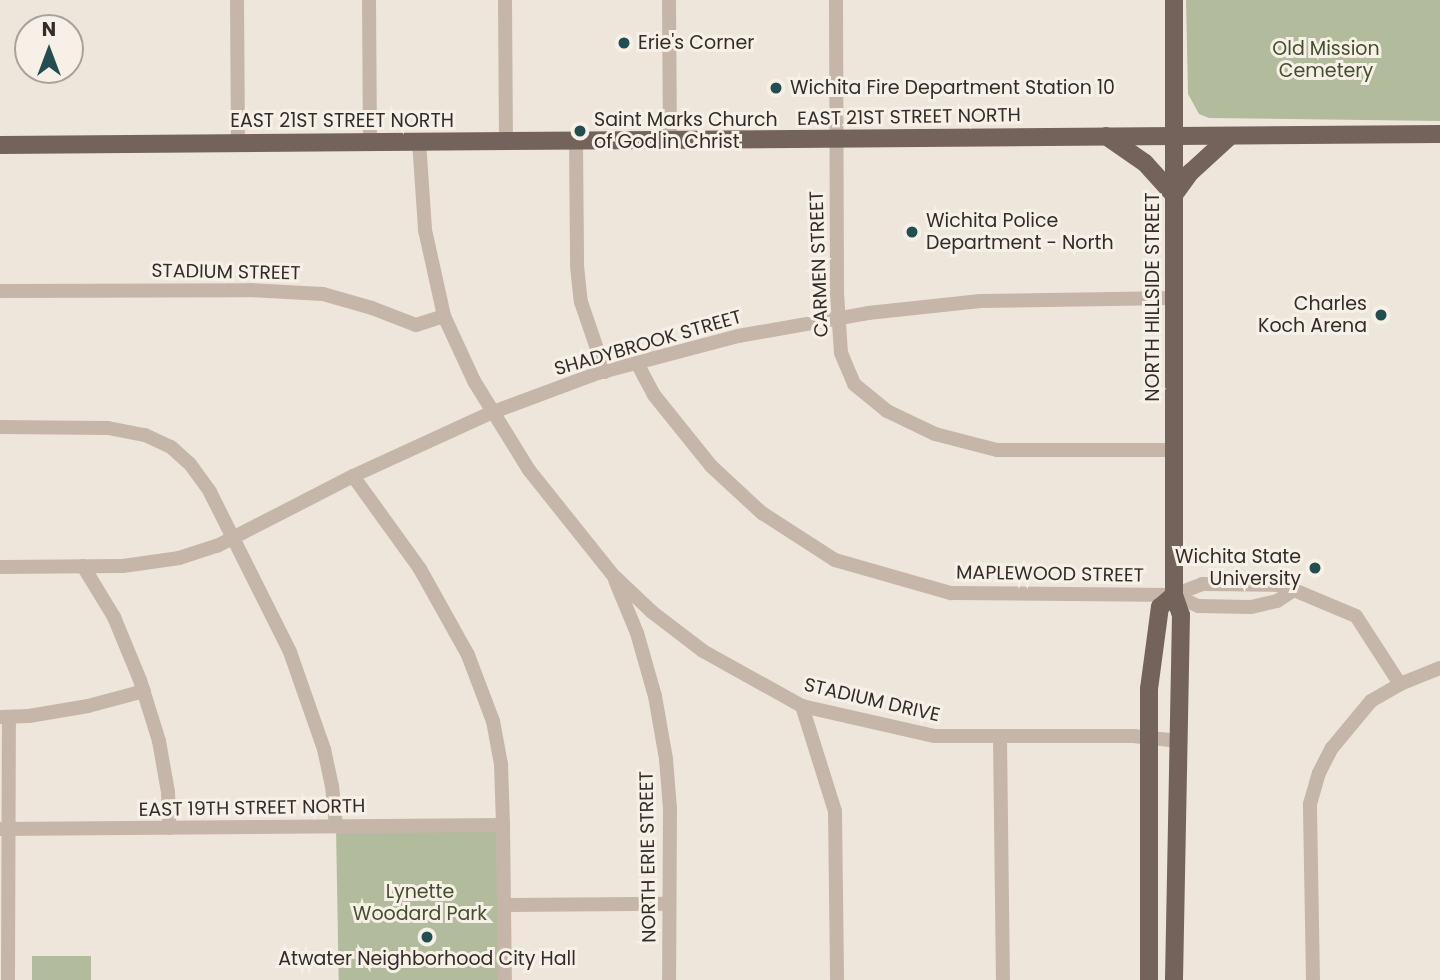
<!DOCTYPE html>
<html>
<head>
<meta charset="utf-8">
<style>
	body { margin:0 }
	#map { position:relative; width:1440px; height:980px; overflow:hidden; background:#efe6db; font-family:Poppins,sans-serif }
	div>[style] { position:absolute }
	.green>* { inset:0; background:#b2bc9d; transform-origin:0 0 }
	.minor>* { height:14px; margin:-7px; padding:0 7px; transform-origin:7px; border-radius:7px; background:#c6b6a9 }
	.major>* { height:18px; margin:-9px; padding:0 9px; transform-origin:9px; border-radius:9px; background:#74635a }
	.dots>* { width:19px; height:19px; translate:-50% -50%; box-sizing:border-box; border:4px solid #f7f0e7; border-radius:50% }
	span { translate:-50% -50%; white-space:nowrap; text-align:center; line-height:1.15; -webkit-text-stroke:6px #f7f0e7; paint-order:stroke }
	.poi-label { font-size:19px; color:#332c28 }
	.left { translate:0 -50%; text-align:left }
	.right { translate:-100% -50%; text-align:right }
	.park-label { font-size:19px; color:#434f2e }
	.street-label { font-size:19px; color:#332c28 }
	.north { position:absolute; left:14px; top:14px; width:70px; height:70px; box-sizing:border-box; background:#f7f0e7; border:2px solid #a9a29b; border-radius:50%; rotate:0deg; font-size:19px; font-weight:700; line-height:28px; text-align:center; color:#332c28 }
	.north::after { content:''; display:block; margin:auto; width:24px; height:32px; background:#224d51; clip-path:polygon(50% 0,100% 100%,50% 72%,0 100%) }
</style>
</head>
<body>
<div id="map">
	<div class="green">
		<i style="clip-path:polygon(1186px 0,1440px 0,1440px 121px,1209px 118px,1199px 114px,1188px 94px)"></i>
		<i style="left:503px;top:825px;width:155px;height:167px;rotate:89deg"></i>
		<i style="left:91px;top:956px;width:24px;height:59px;rotate:90deg"></i>
	</div>
	<div class="minor">
		<i style="left:237px;top:0;width:143px;rotate:89.6deg"></i>
		<i style="left:369px;top:0;width:142px;rotate:89.6deg"></i>
		<i style="left:505px;top:0;width:141px;rotate:89.6deg"></i>
		<i style="left:669px;top:0;width:140px;rotate:89.6deg"></i>
		<i style="left:836px;top:0;width:293px;rotate:89.8deg"></i>
		<i style="left:837px;top:293px;width:60px;rotate:86.2deg"></i>
		<i style="left:841px;top:353px;width:34px;rotate:67deg"></i>
		<i style="left:854px;top:384px;width:43px;rotate:39.3deg"></i>
		<i style="left:887px;top:411px;width:53px;rotate:25.6deg"></i>
		<i style="left:935px;top:434px;width:64px;rotate:14.5deg"></i>
		<i style="left:997px;top:450px;width:177px"></i>
		<i style="left:419px;top:141px;width:89px;rotate:86.1deg"></i>
		<i style="left:425px;top:230px;width:88px;rotate:77.5deg"></i>
		<i style="left:444px;top:316px;width:72px;rotate:65.2deg"></i>
		<i style="left:474px;top:381px;width:105px;rotate:58.3deg"></i>
		<i style="left:529px;top:470px;width:133px;rotate:51.4deg"></i>
		<i style="left:612px;top:574px;width:55px;rotate:43.5deg"></i>
		<i style="left:652px;top:612px;width:64px;rotate:37.4deg"></i>
		<i style="left:703px;top:651px;width:113px;rotate:29.1deg"></i>
		<i style="left:802px;top:706px;width:135px;rotate:12.8deg"></i>
		<i style="left:934px;top:736px;width:199px"></i>
		<i style="left:1133px;top:736px;width:46px;rotate:6.2deg"></i>
		<i style="left:576px;top:141px;width:125px;rotate:89.5deg"></i>
		<i style="left:577px;top:266px;width:36px;rotate:84deg"></i>
		<i style="left:581px;top:302px;width:74px;rotate:71.1deg"></i>
		<i style="left:0;top:291px;width:249px;rotate:-0.2deg"></i>
		<i style="left:249px;top:290px;width:74px;rotate:3.1deg"></i>
		<i style="left:323px;top:294px;width:51px;rotate:15.9deg"></i>
		<i style="left:372px;top:308px;width:47px;rotate:21.1deg"></i>
		<i style="left:416px;top:325px;width:29px;rotate:-18deg"></i>
		<i style="left:637px;top:363px;width:36px;rotate:62deg"></i>
		<i style="left:654px;top:395px;width:91px;rotate:51.2deg"></i>
		<i style="left:711px;top:466px;width:69px;rotate:42.7deg"></i>
		<i style="left:762px;top:513px;width:87px;rotate:32.8deg"></i>
		<i style="left:835px;top:560px;width:121px;rotate:15.9deg"></i>
		<i style="left:951px;top:593px;width:223px;rotate:0.5deg"></i>
		<i style="left:1174px;top:595px;width:30px;rotate:-21deg"></i>
		<i style="left:1202px;top:584px;width:78px;rotate:0.7deg"></i>
		<i style="left:1280px;top:585px;width:15px;rotate:20deg"></i>
		<i style="left:1294px;top:590px;width:20px;rotate:147deg"></i>
		<i style="left:1277px;top:601px;width:27px;rotate:167deg"></i>
		<i style="left:1251px;top:607px;width:53px;rotate:-178.9deg"></i>
		<i style="left:1198px;top:606px;width:26px;rotate:-155deg"></i>
		<i style="left:0;top:427px;width:108px;rotate:0.5deg"></i>
		<i style="left:108px;top:428px;width:38px;rotate:11deg"></i>
		<i style="left:145px;top:435px;width:29px;rotate:25deg"></i>
		<i style="left:171px;top:447px;width:25px;rotate:42deg"></i>
		<i style="left:190px;top:464px;width:34px;rotate:54deg"></i>
		<i style="left:210px;top:492px;width:179px;rotate:63.4deg"></i>
		<i style="left:290px;top:652px;width:103px;rotate:70.7deg"></i>
		<i style="left:324px;top:749px;width:38px;rotate:78deg"></i>
		<i style="left:332px;top:786px;width:40px;rotate:84.3deg"></i>
		<i style="left:353px;top:476px;width:115px;rotate:54.2deg"></i>
		<i style="left:420px;top:569px;width:98px;rotate:60.8deg"></i>
		<i style="left:468px;top:655px;width:71px;rotate:69.3deg"></i>
		<i style="left:493px;top:721px;width:44px;rotate:79.5deg"></i>
		<i style="left:501px;top:764px;width:61px;rotate:88.1deg"></i>
		<i style="left:503px;top:825px;width:155px;rotate:89.3deg"></i>
		<i style="left:83px;top:566px;width:60px;rotate:58.7deg"></i>
		<i style="left:114px;top:617px;width:68px;rotate:67.6deg"></i>
		<i style="left:140px;top:680px;width:64px;rotate:72.7deg"></i>
		<i style="left:159px;top:741px;width:52px;rotate:80deg"></i>
		<i style="left:168px;top:792px;width:36px;rotate:88deg"></i>
		<i style="left:0;top:567px;width:123px;rotate:-0.5deg"></i>
		<i style="left:123px;top:566px;width:57px;rotate:-8.1deg"></i>
		<i style="left:179px;top:558px;width:40px;rotate:-18deg"></i>
		<i style="left:217px;top:546px;width:153px;rotate:-27.2deg"></i>
		<i style="left:353px;top:476px;width:154px;rotate:-24.6deg"></i>
		<i style="left:493px;top:412px;width:112px;rotate:-20.4deg"></i>
		<i style="left:598px;top:373px;width:145px;rotate:-14.8deg"></i>
		<i style="left:738px;top:336px;width:132px;rotate:-10deg"></i>
		<i style="left:868px;top:313px;width:113px;rotate:-6.1deg"></i>
		<i style="left:980px;top:301px;width:194px;rotate:-0.9deg"></i>
		<i style="left:615px;top:580px;width:57px;rotate:67.5deg"></i>
		<i style="left:637px;top:633px;width:66px;rotate:74.1deg"></i>
		<i style="left:655px;top:696px;width:64px;rotate:80.1deg"></i>
		<i style="left:666px;top:759px;width:50px;rotate:85.4deg"></i>
		<i style="left:670px;top:809px;width:171px;rotate:90.3deg"></i>
		<i style="left:1294px;top:590px;width:67px;rotate:22.8deg"></i>
		<i style="left:1356px;top:616px;width:81px;rotate:57.1deg"></i>
		<i style="left:802px;top:706px;width:110px;rotate:72.6deg"></i>
		<i style="left:835px;top:811px;width:169px;rotate:89.3deg"></i>
		<i style="left:1px;top:717px;width:28px;rotate:-2deg"></i>
		<i style="left:29px;top:716px;width:60px;rotate:-9.6deg"></i>
		<i style="left:88px;top:706px;width:58px;rotate:-15deg"></i>
		<i style="left:1000px;top:738px;width:242px;rotate:89.3deg"></i>
		<i style="left:0;top:829px;width:503px;rotate:-0.46deg"></i>
		<i style="left:506px;top:905px;width:163px;rotate:-0.4deg"></i>
		<i style="left:8px;top:980px;width:263px;rotate:-89.8deg"></i>
		<i style="left:1313px;top:980px;width:176px;rotate:-91deg"></i>
		<i style="left:1310px;top:804px;width:32px;rotate:-74deg"></i>
		<i style="left:1319px;top:773px;width:28px;rotate:-63deg"></i>
		<i style="left:1332px;top:748px;width:61px;rotate:-50.3deg"></i>
		<i style="left:1371px;top:701px;width:34px;rotate:-30deg"></i>
		<i style="left:1400px;top:684px;width:43px;rotate:-21.8deg"></i>
	</div>
	<div class="major">
		<i style="left:1174px;top:0;width:595px;rotate:90deg"></i>
		<i style="left:1174px;top:595px;width:21px;rotate:71deg"></i>
		<i style="left:1181px;top:615px;width:365px;rotate:91.1deg"></i>
		<i style="left:1106px;top:136px;width:47px;rotate:34.7deg"></i>
		<i style="left:1145px;top:163px;width:43px;rotate:47.8deg"></i>
		<i style="left:1174px;top:195px;width:29px;rotate:-54deg"></i>
		<i style="left:1191px;top:172px;width:52px;rotate:-42.6deg"></i>
		<i style="left:0;top:145px;width:1440px;rotate:-0.44deg"></i>
		<i style="left:1149px;top:980px;width:291px;rotate:-90deg"></i>
		<i style="left:1149px;top:689px;width:83px;rotate:-82.4deg"></i>
		<i style="left:1160px;top:607px;width:18px;rotate:-41deg"></i>
	</div>
	<div class="dots">
		<i style="left:624px;top:43px;background:#224d51"></i>
		<i style="left:776px;top:88px;background:#224d51"></i>
		<i style="left:580px;top:131px;background:#224d51"></i>
		<i style="left:912px;top:232px;background:#224d51"></i>
		<i style="left:1381px;top:315px;background:#224d51"></i>
		<i style="left:1315px;top:568px;background:#224d51"></i>
		<i style="left:427px;top:937px;background:#224d51"></i>
	</div>
	<div class="poi-label">
		<span class="left" style="left:638px;top:43px">Erie's Corner</span>
		<span class="left" style="left:790px;top:88px">Wichita Fire Department Station 10</span>
		<span class="left" style="left:594px;top:131px">Saint Marks Church<br>of God in Christ</span>
		<span class="left" style="left:926px;top:232px">Wichita Police<br>Department - North</span>
		<span class="right" style="left:1367px;top:315px">Charles<br>Koch Arena</span>
		<span class="right" style="left:1301px;top:568px">Wichita State<br>University</span>
		<span style="left:427px;top:959px">Atwater Neighborhood City Hall</span>
	</div>
	<div class="park-label">
		<span style="left:1326px;top:60px">Old Mission<br>Cemetery</span>
		<span style="left:420px;top:903px">Lynette<br>Woodard Park</span>
	</div>
	<div class="street-label">
		<span style="left:909px;top:117px;rotate:-1deg">EAST 21ST STREET NORTH</span>
		<span style="left:342px;top:121px">EAST 21ST STREET NORTH</span>
		<span style="left:819px;top:264px;rotate:-92deg">CARMEN STREET</span>
		<span style="left:226px;top:272px;rotate:1deg">STADIUM STREET</span>
		<span style="left:1153px;top:297px;rotate:-90deg">NORTH HILLSIDE STREET</span>
		<span style="left:648px;top:343px;rotate:-16deg">SHADYBROOK STREET</span>
		<span style="left:1050px;top:574px;rotate:1deg">MAPLEWOOD STREET</span>
		<span style="left:872px;top:700px;rotate:13deg">STADIUM DRIVE</span>
		<span style="left:252px;top:808px;rotate:-1deg">EAST 19TH STREET NORTH</span>
		<span style="left:648px;top:857px;rotate:-91deg">NORTH ERIE STREET</span>
	</div>
	<div class="north">N</div>
</div>
</body>
</html>
